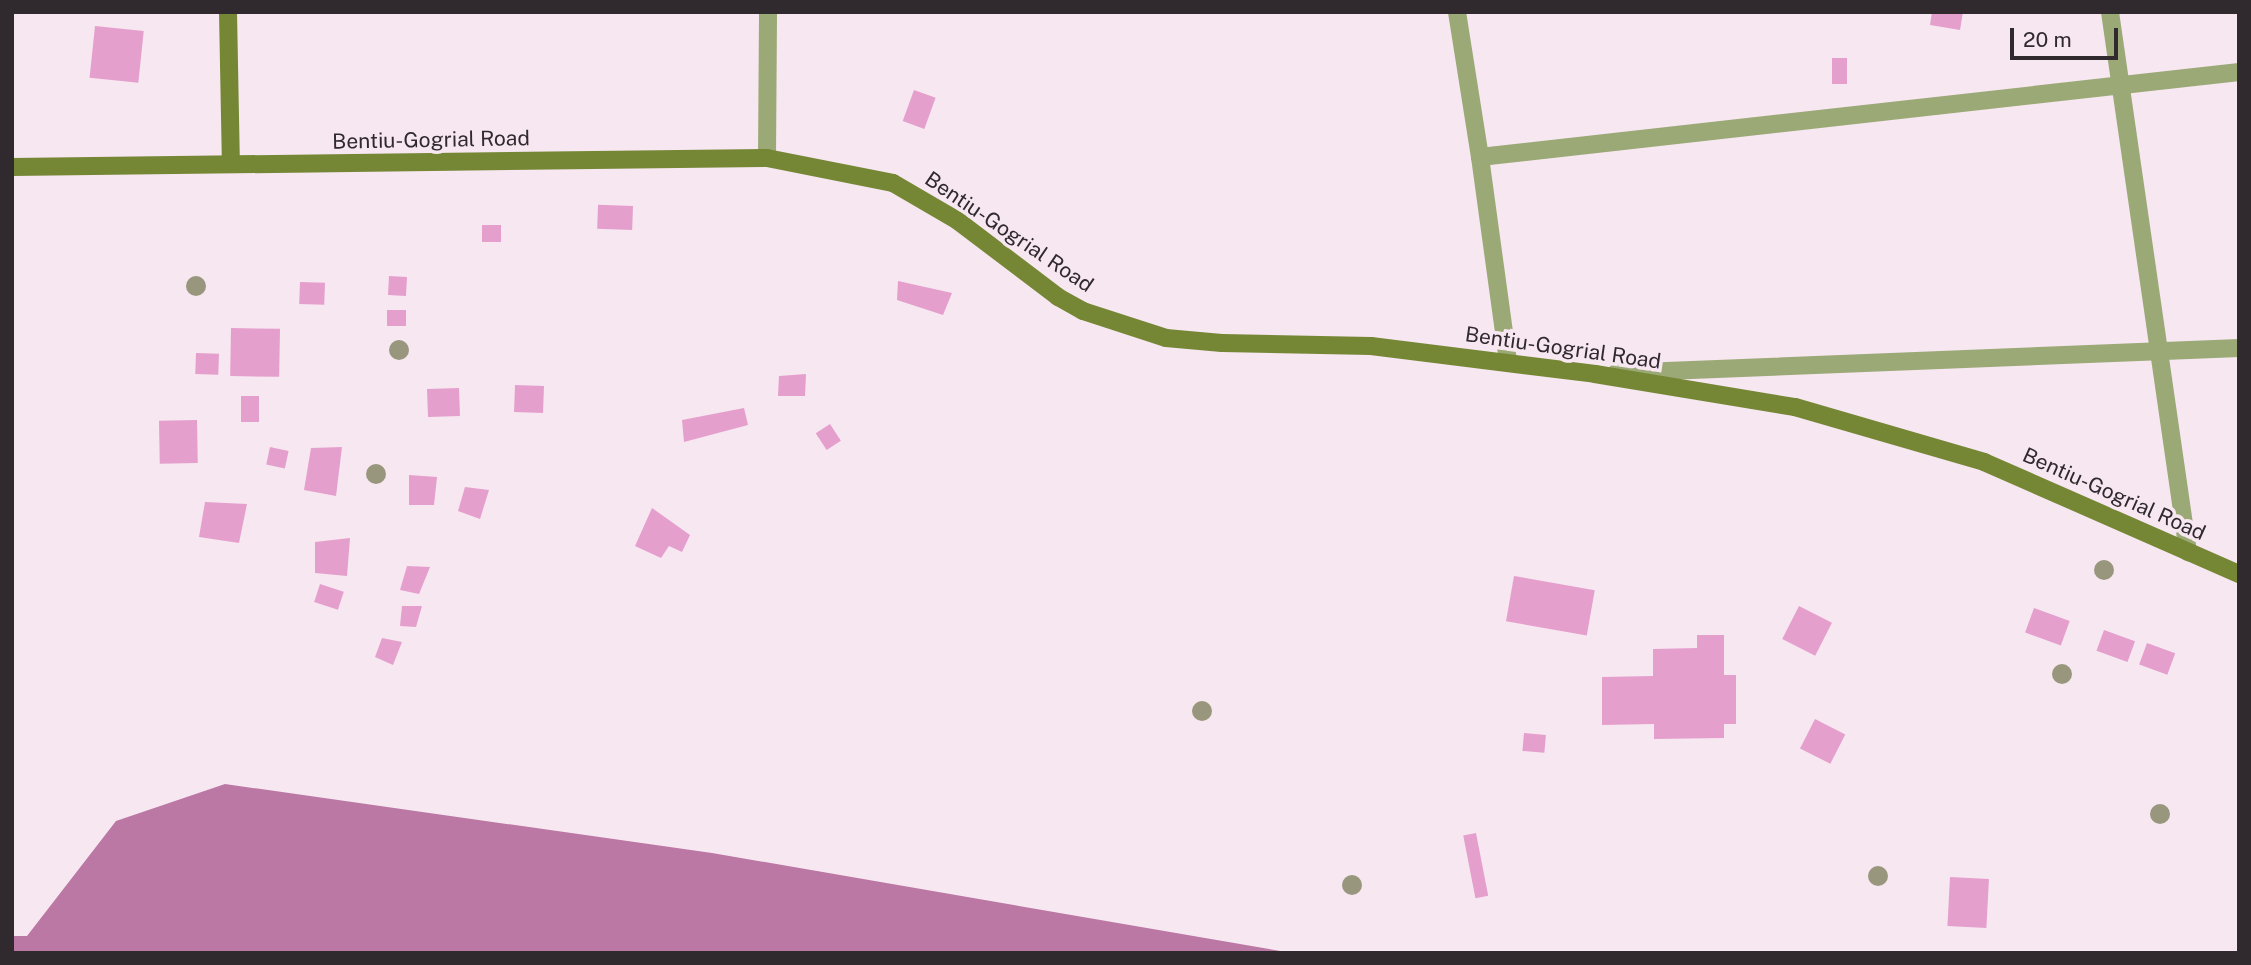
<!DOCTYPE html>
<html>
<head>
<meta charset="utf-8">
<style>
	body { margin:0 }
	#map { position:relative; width:2251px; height:965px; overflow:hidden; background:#f7e7f1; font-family:"Public Sans",sans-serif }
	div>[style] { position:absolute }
	.water>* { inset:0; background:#bb78a4 }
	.building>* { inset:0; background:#e59fcd; transform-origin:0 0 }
	.street>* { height:18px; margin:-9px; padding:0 9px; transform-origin:9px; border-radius:9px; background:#9ba976 }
	.secondary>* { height:18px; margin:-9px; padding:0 9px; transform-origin:9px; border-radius:9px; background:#758735 }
	.trees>* { width:20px; height:20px; margin:-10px; border-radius:50%; background:#98977e }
	span { translate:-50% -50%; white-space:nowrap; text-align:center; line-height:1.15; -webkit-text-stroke:7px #f7e7f1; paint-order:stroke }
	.street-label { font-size:21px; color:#302a2e }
	.frame { position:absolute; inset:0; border:14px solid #302a2e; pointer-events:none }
	.scale { position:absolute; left:2010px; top:28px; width:108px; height:32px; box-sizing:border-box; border:4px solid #302a2e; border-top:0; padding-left:9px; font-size:21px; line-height:24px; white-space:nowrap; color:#302a2e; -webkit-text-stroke:5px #f7e7f1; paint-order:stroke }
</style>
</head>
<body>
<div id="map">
	<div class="water">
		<i style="clip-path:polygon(225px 784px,712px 853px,1292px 953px,12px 953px,12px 936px,27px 936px,116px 821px)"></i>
	</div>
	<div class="building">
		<i style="clip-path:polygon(1932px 12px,1963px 12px,1960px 30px,1930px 25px)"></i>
		<i style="left:95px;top:26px;width:49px;height:52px;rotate:6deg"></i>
		<i style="left:1832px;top:58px;width:15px;height:26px"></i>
		<i style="left:914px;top:90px;width:23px;height:33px;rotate:20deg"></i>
		<i style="left:633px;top:206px;width:24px;height:35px;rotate:92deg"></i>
		<i style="left:501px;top:225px;width:17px;height:19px;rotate:90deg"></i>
		<i style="left:389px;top:276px;width:18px;height:19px;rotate:3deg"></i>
		<i style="clip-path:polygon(898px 281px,952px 293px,943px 315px,897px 300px)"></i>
		<i style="left:300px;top:282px;width:25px;height:22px;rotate:2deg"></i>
		<i style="left:387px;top:310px;width:19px;height:16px"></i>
		<i style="left:231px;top:328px;width:49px;height:48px;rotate:1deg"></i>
		<i style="left:196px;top:353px;width:23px;height:21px;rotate:2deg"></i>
		<i style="clip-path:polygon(806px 374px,805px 396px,778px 396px,779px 376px)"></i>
		<i style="left:515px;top:385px;width:29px;height:27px;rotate:2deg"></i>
		<i style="left:459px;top:388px;width:28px;height:32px;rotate:88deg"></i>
		<i style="left:241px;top:396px;width:18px;height:26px"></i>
		<i style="clip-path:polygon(744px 408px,748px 425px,684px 442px,682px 420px)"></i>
		<i style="left:197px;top:420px;width:43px;height:38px;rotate:89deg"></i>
		<i style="left:830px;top:424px;width:20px;height:17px;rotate:57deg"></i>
		<i style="left:270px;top:447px;width:19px;height:18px;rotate:12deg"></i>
		<i style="clip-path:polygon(342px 447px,336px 496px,304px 490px,311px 448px)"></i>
		<i style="clip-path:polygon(409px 475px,437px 477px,434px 505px,409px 505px)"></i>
		<i style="clip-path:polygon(465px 487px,489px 490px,480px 519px,458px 511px)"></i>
		<i style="clip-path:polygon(205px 502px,247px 504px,239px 543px,199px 537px)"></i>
		<i style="clip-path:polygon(652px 508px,690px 535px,682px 552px,669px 546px,661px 558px,635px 546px)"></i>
		<i style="clip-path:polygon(350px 538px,347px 576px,315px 573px,315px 542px)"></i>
		<i style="clip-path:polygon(407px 566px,430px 567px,419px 594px,400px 590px)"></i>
		<i style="left:1514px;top:576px;width:82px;height:46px;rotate:10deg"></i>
		<i style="left:320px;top:584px;width:25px;height:19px;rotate:18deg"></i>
		<i style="clip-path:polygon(402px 606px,422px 606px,416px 627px,400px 626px)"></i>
		<i style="left:1799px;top:606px;width:37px;height:37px;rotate:27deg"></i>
		<i style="left:2034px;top:608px;width:38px;height:26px;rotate:20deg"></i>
		<i style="left:2104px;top:630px;width:33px;height:22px;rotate:20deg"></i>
		<i style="clip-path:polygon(1697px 635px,1724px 635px,1724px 675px,1736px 675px,1736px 724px,1724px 724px,1724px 738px,1654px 739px,1654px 724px,1602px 725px,1602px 677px,1653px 676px,1653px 649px,1697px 648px)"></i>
		<i style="clip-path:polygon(382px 638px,402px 642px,393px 665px,375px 657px)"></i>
		<i style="left:2147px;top:643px;width:30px;height:23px;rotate:20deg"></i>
		<i style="left:1815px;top:719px;width:34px;height:33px;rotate:27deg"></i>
		<i style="left:1524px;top:733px;width:22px;height:18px;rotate:5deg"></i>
		<i style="left:1476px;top:833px;width:64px;height:13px;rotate:79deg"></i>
		<i style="left:1950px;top:877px;width:39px;height:49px;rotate:3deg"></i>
	</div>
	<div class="street">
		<i style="left:1457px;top:12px;width:147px;rotate:81deg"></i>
		<i style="left:1480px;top:157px;width:764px;rotate:-6.39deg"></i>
		<i style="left:2110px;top:12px;width:546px;rotate:81.78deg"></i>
		<i style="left:1480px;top:157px;width:207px;rotate:82.2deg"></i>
		<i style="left:767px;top:158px;width:146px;rotate:-89.6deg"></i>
		<i style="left:1616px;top:373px;width:624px;rotate:-2.3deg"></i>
	</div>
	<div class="secondary">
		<i style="left:228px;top:12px;width:152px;rotate:88.9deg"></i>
		<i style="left:12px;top:167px;width:755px;rotate:-0.68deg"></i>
		<i style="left:767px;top:158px;width:128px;rotate:11.2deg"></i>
		<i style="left:893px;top:183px;width:75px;rotate:30.3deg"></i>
		<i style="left:958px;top:221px;width:126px;rotate:37.2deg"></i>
		<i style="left:1058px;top:297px;width:29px;rotate:29deg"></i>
		<i style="left:1083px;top:311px;width:87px;rotate:18deg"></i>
		<i style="left:1166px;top:338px;width:56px;rotate:5.1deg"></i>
		<i style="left:1222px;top:343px;width:149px;rotate:1.2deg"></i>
		<i style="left:1371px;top:346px;width:226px;rotate:7.1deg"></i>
		<i style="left:1595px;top:374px;width:203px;rotate:9.4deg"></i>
		<i style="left:1795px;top:407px;width:197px;rotate:16.2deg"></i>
		<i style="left:1984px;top:462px;width:279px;rotate:23.7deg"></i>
	</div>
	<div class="trees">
		<i style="left:196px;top:286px"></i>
		<i style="left:399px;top:350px"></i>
		<i style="left:376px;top:474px"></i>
		<i style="left:2104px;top:570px"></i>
		<i style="left:2062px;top:674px"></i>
		<i style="left:1202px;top:711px"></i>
		<i style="left:2160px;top:814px"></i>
		<i style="left:1878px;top:876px"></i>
		<i style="left:1352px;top:885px"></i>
	</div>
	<div class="street-label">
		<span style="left:431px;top:140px;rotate:-1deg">Bentiu-Gogrial Road</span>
		<span style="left:1009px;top:232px;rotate:34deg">Bentiu-Gogrial Road</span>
		<span style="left:1563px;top:348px;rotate:8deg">Bentiu-Gogrial Road</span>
		<span style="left:2114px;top:494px;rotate:24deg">Bentiu-Gogrial Road</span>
	</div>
	<div class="frame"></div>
	<div class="scale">20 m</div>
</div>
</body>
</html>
